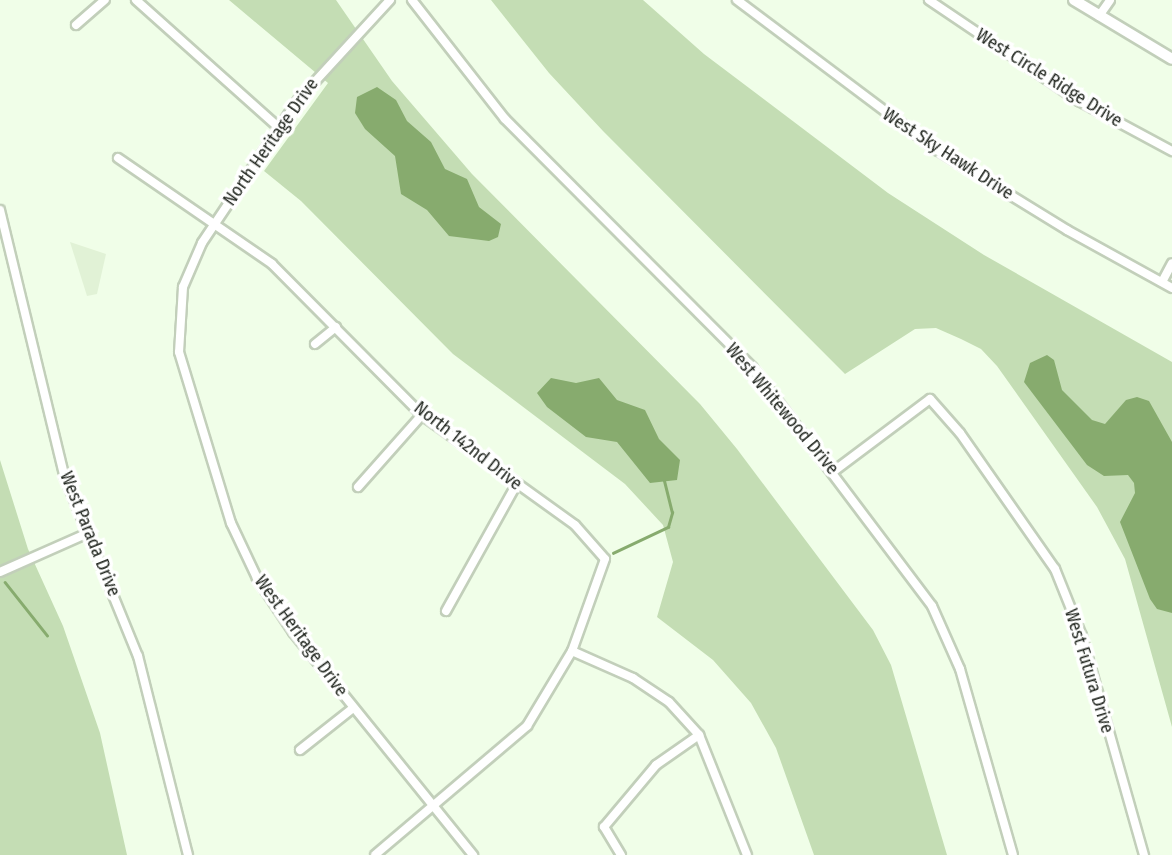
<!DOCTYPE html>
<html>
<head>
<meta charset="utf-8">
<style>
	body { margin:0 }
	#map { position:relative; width:1172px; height:855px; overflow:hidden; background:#f0fee8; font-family:"Fira Sans Condensed",sans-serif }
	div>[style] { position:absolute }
	.built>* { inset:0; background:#e1f2d6 }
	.green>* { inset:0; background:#c4ddb4 }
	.water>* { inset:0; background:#87ab6e }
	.stream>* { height:2.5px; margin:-1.25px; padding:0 1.25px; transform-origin:1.25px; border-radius:1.25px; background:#87ab6e }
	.roads { filter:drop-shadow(2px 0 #c2cfba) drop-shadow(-2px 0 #c2cfba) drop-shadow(0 2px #c2cfba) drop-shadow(0 -2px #c2cfba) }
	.minor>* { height:8px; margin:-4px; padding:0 4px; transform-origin:4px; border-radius:4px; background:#fff }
	.tertiary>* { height:10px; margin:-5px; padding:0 5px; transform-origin:5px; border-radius:5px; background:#fff }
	span { translate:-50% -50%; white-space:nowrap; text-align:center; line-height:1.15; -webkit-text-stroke:7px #fff; paint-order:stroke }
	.street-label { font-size:18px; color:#20251e }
</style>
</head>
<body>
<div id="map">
	<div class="built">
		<i style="clip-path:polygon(70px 242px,106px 254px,97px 294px,87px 296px)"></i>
	</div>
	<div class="green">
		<i style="clip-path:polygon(229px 0,336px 0,392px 81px,472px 174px,700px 404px,737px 449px,873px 630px,891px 665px,947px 855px,814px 855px,776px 748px,751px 703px,713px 660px,657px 617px,673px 562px,663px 525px,625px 484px,453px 354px,301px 201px,264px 171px,328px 83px)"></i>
		<i style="clip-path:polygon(491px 0,643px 0,704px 54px,888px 193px,984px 255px,1172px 362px,1172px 727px,1125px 559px,1097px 507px,997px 366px,981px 349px,961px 339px,936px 328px,915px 329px,845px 374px,603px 131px,549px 73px)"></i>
		<i style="clip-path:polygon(0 460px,28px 549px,63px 626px,100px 733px,127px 855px,0 855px)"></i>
	</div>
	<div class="water">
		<i style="clip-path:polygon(377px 87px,396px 100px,407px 121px,431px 142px,445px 169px,467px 179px,479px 207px,501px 224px,498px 237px,489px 241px,449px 236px,427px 210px,401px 194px,395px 156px,365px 129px,355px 113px,357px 97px)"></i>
		<i style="clip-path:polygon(1047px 355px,1054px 360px,1062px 390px,1092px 420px,1105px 424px,1126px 400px,1137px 397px,1149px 401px,1172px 442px,1172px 613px,1157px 609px,1150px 599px,1120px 522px,1135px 493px,1134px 483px,1128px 475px,1104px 476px,1087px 465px,1024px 382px,1030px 363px)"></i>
		<i style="clip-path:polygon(551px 378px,576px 383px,599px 378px,617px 400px,645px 410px,659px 439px,680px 460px,677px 480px,650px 483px,617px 442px,586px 437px,547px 407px,537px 393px)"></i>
	</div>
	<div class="stream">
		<i style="left:613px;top:553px;width:61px;rotate:-25.3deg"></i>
		<i style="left:668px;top:527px;width:15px;rotate:-74deg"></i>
		<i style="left:672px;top:513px;width:33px;rotate:-104deg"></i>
		<i style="left:5px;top:582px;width:68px;rotate:51.6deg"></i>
	</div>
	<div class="roads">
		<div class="minor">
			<i style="left:136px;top:0;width:191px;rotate:41.8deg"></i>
			<i style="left:390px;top:0;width:136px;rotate:132.6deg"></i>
			<i style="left:298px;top:100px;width:172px;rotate:123.9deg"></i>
			<i style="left:202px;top:243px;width:48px;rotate:113.4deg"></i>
			<i style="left:183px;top:287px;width:65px;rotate:93.5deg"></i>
			<i style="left:179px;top:352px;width:179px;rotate:73.1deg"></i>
			<i style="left:231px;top:523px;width:61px;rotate:64.7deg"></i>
			<i style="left:257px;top:578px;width:65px;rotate:56.3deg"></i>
			<i style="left:293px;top:632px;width:287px;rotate:51.1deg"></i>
			<i style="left:412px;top:0;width:151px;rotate:52deg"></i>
			<i style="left:505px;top:119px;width:350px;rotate:45.1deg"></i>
			<i style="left:752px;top:367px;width:299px;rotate:53deg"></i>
			<i style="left:932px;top:606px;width:69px;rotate:66deg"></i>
			<i style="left:960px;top:669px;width:193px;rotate:74.1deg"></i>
			<i style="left:737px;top:0;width:250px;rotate:36.9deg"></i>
			<i style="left:937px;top:150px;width:153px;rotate:31.6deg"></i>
			<i style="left:1067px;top:230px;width:120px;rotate:28.9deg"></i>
			<i style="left:929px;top:0;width:181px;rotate:34deg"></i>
			<i style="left:1079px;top:101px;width:106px;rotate:28.3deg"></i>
			<i style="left:1099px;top:16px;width:19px;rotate:-55deg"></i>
			<i style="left:76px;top:25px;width:38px;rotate:-41deg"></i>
			<i style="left:118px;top:158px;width:187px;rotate:34.5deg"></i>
			<i style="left:272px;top:264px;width:213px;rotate:45.2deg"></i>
			<i style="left:422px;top:415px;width:188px;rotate:35.7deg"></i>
			<i style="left:575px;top:525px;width:45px;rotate:48.6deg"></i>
			<i style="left:605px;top:559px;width:98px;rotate:109.7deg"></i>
			<i style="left:572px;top:651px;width:87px;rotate:121deg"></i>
			<i style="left:527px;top:726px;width:199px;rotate:139.7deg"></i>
			<i style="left:0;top:210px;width:273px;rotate:76.4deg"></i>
			<i style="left:64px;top:475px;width:196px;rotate:67.8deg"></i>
			<i style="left:138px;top:656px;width:205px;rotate:75.9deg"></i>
			<i style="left:1162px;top:282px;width:21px;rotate:-62deg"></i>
			<i style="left:315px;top:344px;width:27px;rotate:-39deg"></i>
			<i style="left:834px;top:471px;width:120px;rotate:-36.9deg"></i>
			<i style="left:930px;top:399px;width:45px;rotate:48.6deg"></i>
			<i style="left:960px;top:433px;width:166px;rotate:55.1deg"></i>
			<i style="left:1055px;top:569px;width:72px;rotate:68.1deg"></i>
			<i style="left:1082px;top:636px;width:228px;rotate:74.2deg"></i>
			<i style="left:358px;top:487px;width:96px;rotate:-48.4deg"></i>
			<i style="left:0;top:572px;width:96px;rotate:-23.9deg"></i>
			<i style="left:446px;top:611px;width:144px;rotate:-60.9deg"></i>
			<i style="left:572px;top:651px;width:67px;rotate:23.9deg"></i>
			<i style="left:633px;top:678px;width:43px;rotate:33.7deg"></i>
			<i style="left:669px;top:702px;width:45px;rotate:47.7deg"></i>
			<i style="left:699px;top:735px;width:129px;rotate:68.2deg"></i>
			<i style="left:300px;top:750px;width:68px;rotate:-38.4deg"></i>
			<i style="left:621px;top:855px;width:33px;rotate:-121deg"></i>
			<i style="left:604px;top:827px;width:81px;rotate:-50deg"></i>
			<i style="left:656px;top:765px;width:52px;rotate:-34.9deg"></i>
		</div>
		<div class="tertiary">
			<i style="left:1074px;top:0;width:114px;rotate:31deg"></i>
		</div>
	</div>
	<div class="street-label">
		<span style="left:1049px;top:78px;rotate:32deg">West Circle Ridge Drive</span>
		<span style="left:271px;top:142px;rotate:-55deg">North Heritage Drive</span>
		<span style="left:948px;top:154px;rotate:33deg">West Sky Hawk Drive</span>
		<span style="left:782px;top:409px;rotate:50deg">West Whitewood Drive</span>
		<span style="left:468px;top:446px;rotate:38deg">North 142nd Drive</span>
		<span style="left:90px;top:534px;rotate:68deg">West Parada Drive</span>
		<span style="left:301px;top:636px;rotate:54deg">West Heritage Drive</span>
		<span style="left:1089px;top:671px;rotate:73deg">West Futura Drive</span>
	</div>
</div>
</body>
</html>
